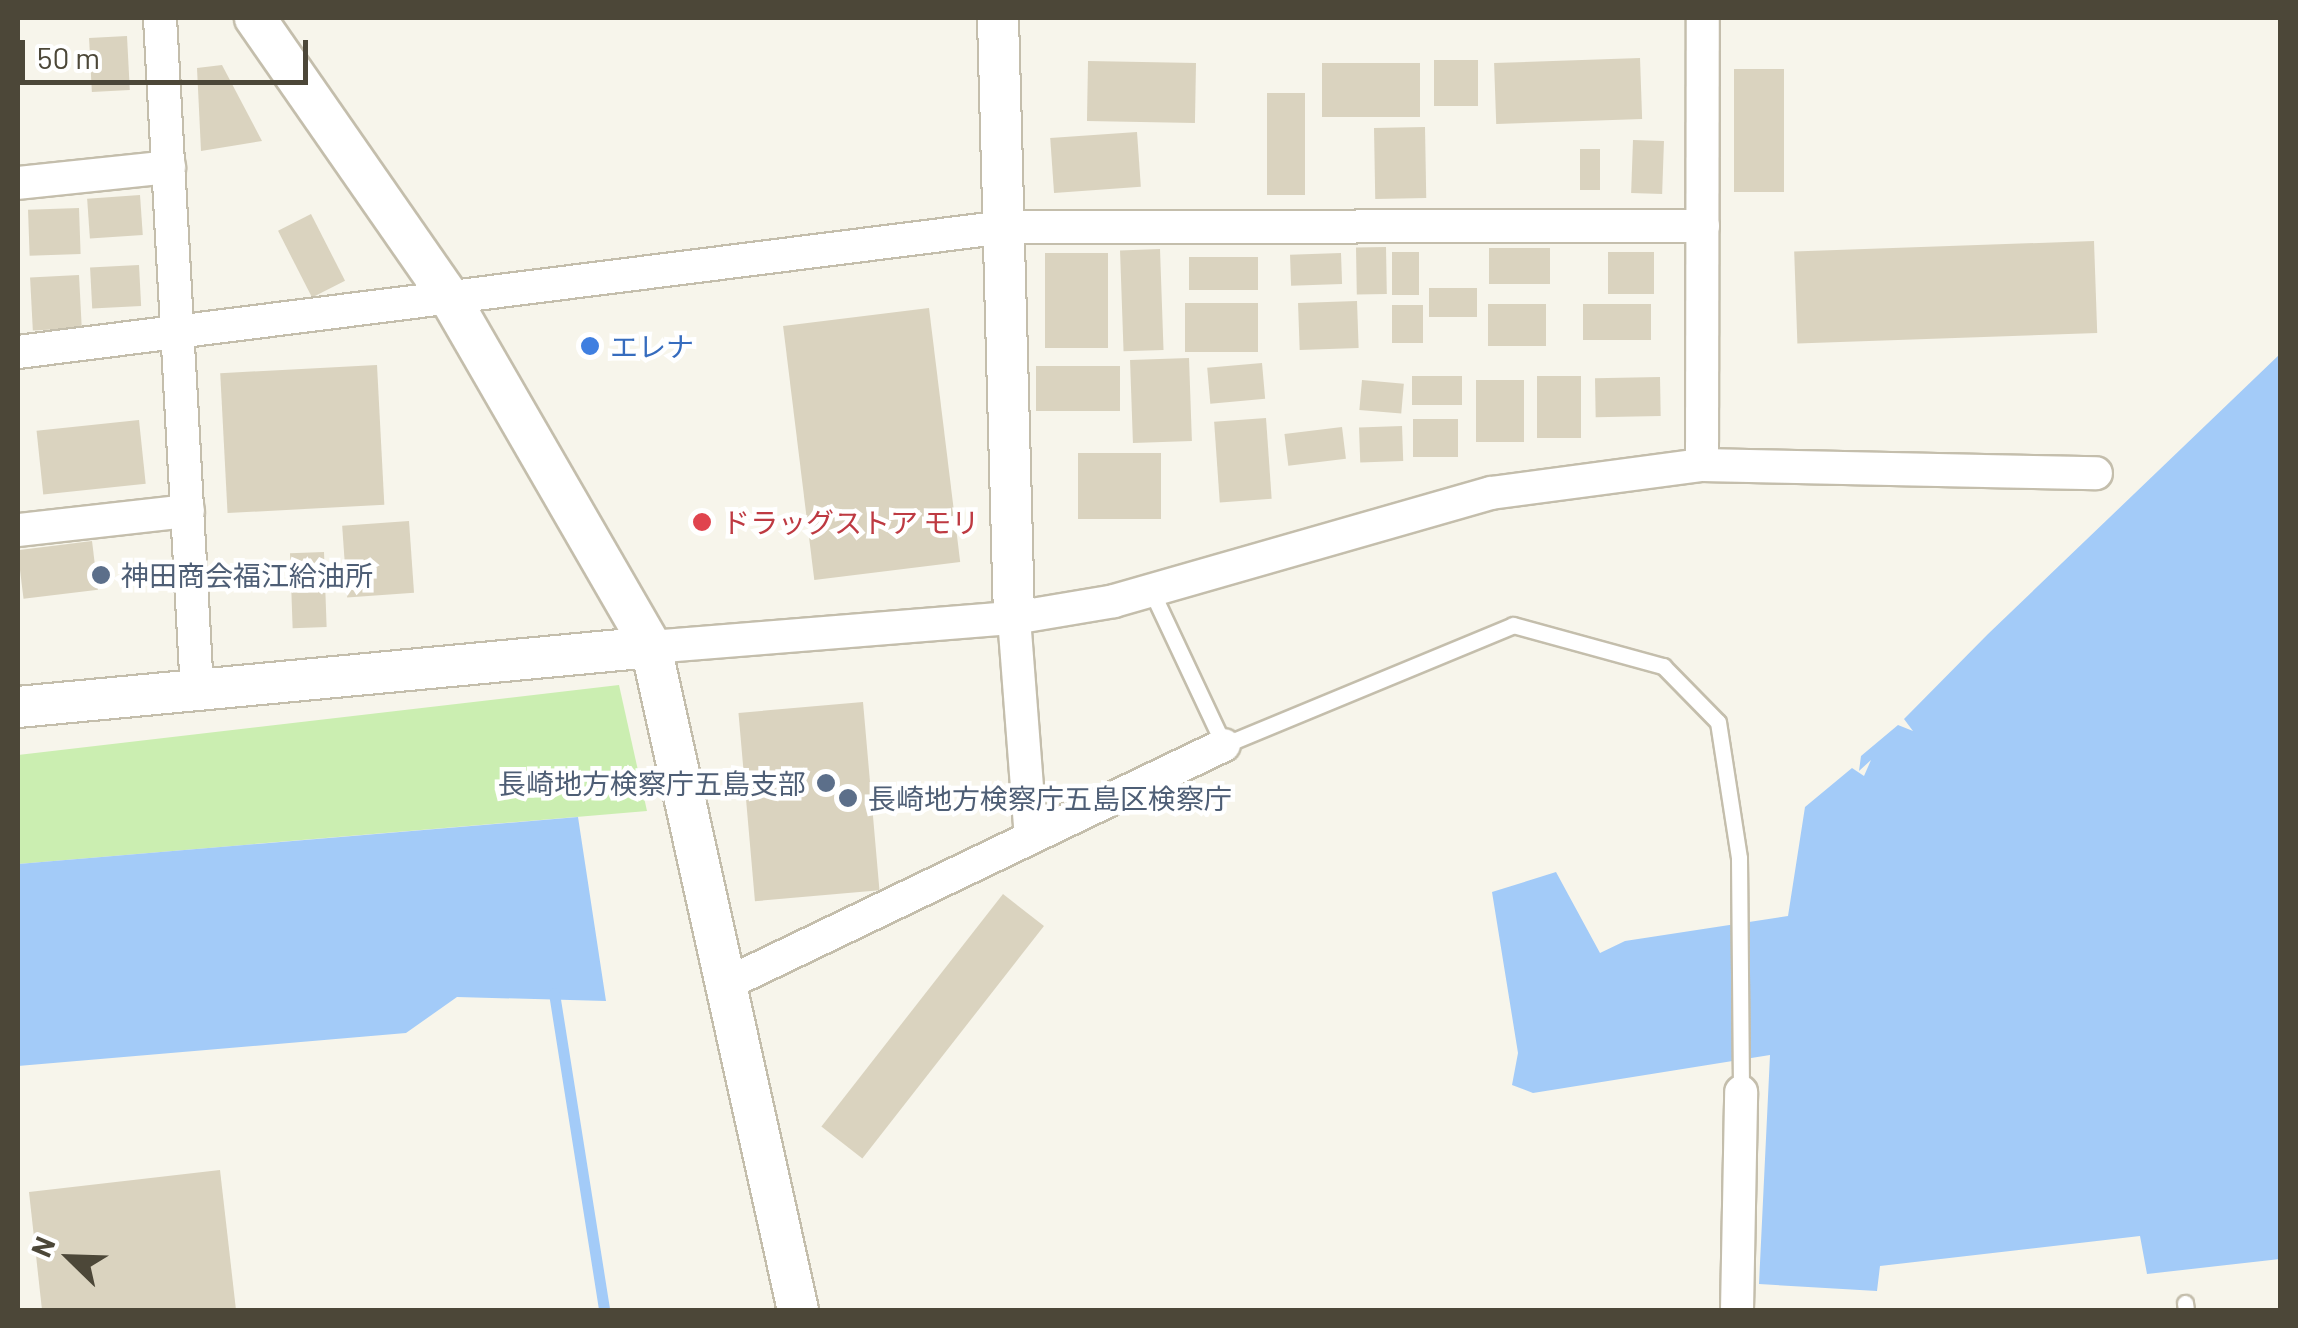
<!DOCTYPE html>
<html>
<head>
<meta charset="utf-8">
<style>
	body { margin:0 }
	#map { position:relative; width:2298px; height:1328px; overflow:hidden; background:#f7f5eb; font-family:Barlow,"Noto Sans JP",sans-serif }
	div>[style] { position:absolute }
	.green>* { inset:0; background:#cbeeb1 }
	.water>* { inset:0; background:#a3cbf8 }
	.stream>* { height:11px; margin:-5.5px; padding:0 5.5px; transform-origin:5.5px; border-radius:5.5px; background:#a3cbf8 }
	.building>* { inset:0; background:#dad3bf; transform-origin:0 0 }
	.roads { filter:drop-shadow(2px 0 #c4beac) drop-shadow(-2px 0 #c4beac) drop-shadow(0 2px #c4beac) drop-shadow(0 -2px #c4beac) }
	.service>* { height:15px; margin:-7.5px; padding:0 7.5px; transform-origin:7.5px; border-radius:7.5px; background:#fff }
	.minor>* { height:32px; margin:-16px; padding:0 16px; transform-origin:16px; border-radius:16px; background:#fff }
	.tertiary>* { height:40px; margin:-20px; padding:0 20px; transform-origin:20px; border-radius:20px; background:#fff }
	.dots>* { width:28px; height:28px; translate:-50% -50%; box-sizing:border-box; border:5px solid #fff; border-radius:50% }
	span { translate:-50% -50%; white-space:nowrap; text-align:center; line-height:1.15; -webkit-text-stroke:9px #fff; paint-order:stroke }
	.shop-label { font-size:28px; color:#366cbe }
	.left { translate:0 -50%; text-align:left }
	.health-label { font-size:28px; color:#be3a42 }
	.service-label { font-size:28px; color:#4e5e75 }
	.right { translate:-100% -50%; text-align:right }
	.frame { position:absolute; inset:0; border:20px solid #4c4738; pointer-events:none }
	.north { position:absolute; left:20px; top:1208px; width:100px; height:100px; -webkit-text-stroke:8px #fff; paint-order:stroke; rotate:293deg; font-size:28px; font-weight:700; line-height:40px; text-align:center; color:#4c4738 }
	.north::after { content:''; display:block; margin:auto; width:35px; height:45px; background:#4c4738; clip-path:polygon(50% 0,100% 100%,50% 72%,0 100%) }
	.scale { position:absolute; left:20px; top:40px; width:288px; height:45px; box-sizing:border-box; border:5px solid #4c4738; border-top:0; padding-left:12px; font-size:30px; line-height:35px; white-space:nowrap; color:#4c4738; -webkit-text-stroke:8px #fff; paint-order:stroke }
</style>
</head>
<body>
<div id="map">
	<div class="green">
		<i style="clip-path:polygon(619px 685px,647px 811px,18px 864px,18px 755px)"></i>
	</div>
	<div class="water">
		<i style="clip-path:polygon(2280px 354px,2280px 1259px,2147px 1274px,2140px 1236px,1880px 1266px,1877px 1291px,1759px 1284px,1770px 1055px,1533px 1093px,1512px 1085px,1518px 1053px,1492px 892px,1556px 872px,1600px 953px,1625px 941px,1788px 916px,1805px 807px,1852px 768px,1864px 776px,1871px 760px,1859px 771px,1861px 756px,1898px 725px,1913px 731px,1904px 719px,1988px 634px)"></i>
		<i style="clip-path:polygon(578px 817px,606px 1001px,457px 997px,406px 1033px,18px 1066px,18px 864px)"></i>
	</div>
	<div class="stream">
		<i style="left:554px;top:993px;width:321px;rotate:81deg"></i>
	</div>
	<div class="building">
		<i style="left:127px;top:36px;width:54px;height:38px;rotate:87deg"></i>
		<i style="left:1640px;top:58px;width:61px;height:146px;rotate:88deg"></i>
		<i style="left:1434px;top:60px;width:44px;height:46px"></i>
		<i style="left:1196px;top:63px;width:60px;height:108px;rotate:91deg"></i>
		<i style="left:1322px;top:63px;width:98px;height:54px"></i>
		<i style="clip-path:polygon(222px 65px,262px 141px,201px 151px,197px 68px)"></i>
		<i style="left:1734px;top:69px;width:50px;height:123px"></i>
		<i style="left:1267px;top:93px;width:38px;height:102px"></i>
		<i style="left:1425px;top:127px;width:71px;height:51px;rotate:89deg"></i>
		<i style="left:1137px;top:132px;width:55px;height:87px;rotate:86deg"></i>
		<i style="left:1633px;top:140px;width:31px;height:53px;rotate:2deg"></i>
		<i style="left:1580px;top:149px;width:20px;height:41px"></i>
		<i style="left:140px;top:195px;width:40px;height:53px;rotate:86deg"></i>
		<i style="left:79px;top:208px;width:46px;height:51px;rotate:88deg"></i>
		<i style="left:311px;top:214px;width:75px;height:37px;rotate:63deg"></i>
		<i style="left:2094px;top:241px;width:92px;height:300px;rotate:88deg"></i>
		<i style="left:1386px;top:247px;width:47px;height:30px;rotate:89deg"></i>
		<i style="left:1489px;top:248px;width:61px;height:36px"></i>
		<i style="left:1160px;top:249px;width:101px;height:40px;rotate:88deg"></i>
		<i style="left:1392px;top:252px;width:27px;height:43px"></i>
		<i style="left:1608px;top:252px;width:46px;height:42px"></i>
		<i style="left:1045px;top:253px;width:63px;height:95px"></i>
		<i style="left:1341px;top:253px;width:31px;height:51px;rotate:88deg"></i>
		<i style="left:1189px;top:257px;width:69px;height:33px"></i>
		<i style="left:139px;top:265px;width:41px;height:49px;rotate:87deg"></i>
		<i style="left:79px;top:275px;width:53px;height:49px;rotate:87deg"></i>
		<i style="left:1429px;top:288px;width:48px;height:29px"></i>
		<i style="left:1357px;top:301px;width:47px;height:59px;rotate:88deg"></i>
		<i style="left:1258px;top:303px;width:49px;height:73px;rotate:90deg"></i>
		<i style="left:1488px;top:304px;width:58px;height:42px"></i>
		<i style="left:1651px;top:304px;width:36px;height:68px;rotate:90deg"></i>
		<i style="left:1423px;top:305px;width:38px;height:31px;rotate:90deg"></i>
		<i style="left:929px;top:308px;width:256px;height:147px;rotate:83deg"></i>
		<i style="left:1189px;top:358px;width:83px;height:59px;rotate:88deg"></i>
		<i style="left:1262px;top:363px;width:36px;height:55px;rotate:85deg"></i>
		<i style="left:377px;top:365px;width:140px;height:157px;rotate:87deg"></i>
		<i style="left:1036px;top:366px;width:84px;height:45px"></i>
		<i style="left:1412px;top:376px;width:50px;height:29px"></i>
		<i style="left:1537px;top:376px;width:44px;height:62px"></i>
		<i style="left:1660px;top:377px;width:39px;height:65px;rotate:89deg"></i>
		<i style="left:1362px;top:380px;width:42px;height:30px;rotate:5deg"></i>
		<i style="left:1476px;top:380px;width:48px;height:62px"></i>
		<i style="left:1266px;top:418px;width:81px;height:52px;rotate:86deg"></i>
		<i style="left:1413px;top:419px;width:45px;height:38px"></i>
		<i style="left:139px;top:420px;width:64px;height:103px;rotate:84deg"></i>
		<i style="left:1402px;top:426px;width:35px;height:43px;rotate:88deg"></i>
		<i style="left:1342px;top:427px;width:32px;height:58px;rotate:83deg"></i>
		<i style="left:1078px;top:453px;width:83px;height:66px"></i>
		<i style="left:409px;top:521px;width:72px;height:67px;rotate:86deg"></i>
		<i style="left:92px;top:541px;width:49px;height:75px;rotate:83deg"></i>
		<i style="left:324px;top:552px;width:75px;height:34px;rotate:88deg"></i>
		<i style="left:863px;top:702px;width:189px;height:125px;rotate:85deg"></i>
		<i style="left:1003px;top:894px;width:52px;height:295px;rotate:38deg"></i>
		<i style="clip-path:polygon(220px 1170px,236px 1310px,42px 1310px,29px 1192px)"></i>
	</div>
	<div class="roads">
		<div class="service">
			<i style="left:1151px;top:590px;width:171px;rotate:64.8deg"></i>
			<i style="left:1224px;top:745px;width:313px;rotate:-22.5deg"></i>
			<i style="left:1513px;top:625px;width:156px;rotate:15.3deg"></i>
			<i style="left:1663px;top:666px;width:78px;rotate:45.5deg"></i>
			<i style="left:1718px;top:722px;width:138px;rotate:81.2deg"></i>
			<i style="left:1739px;top:858px;width:234px;rotate:89.5deg"></i>
			<i style="left:2185px;top:1303px;width:7px;rotate:82deg"></i>
		</div>
		<div class="minor">
			<i style="left:160px;top:18px;width:673px;rotate:86.85deg"></i>
			<i style="left:18px;top:183px;width:152px;rotate:-6deg"></i>
			<i style="left:18px;top:352px;width:995px;rotate:-7.22deg"></i>
			<i style="left:1005px;top:227px;width:698px;rotate:-0.08deg"></i>
			<i style="left:1702px;top:465px;width:447px;rotate:-89.9deg"></i>
			<i style="left:18px;top:530px;width:171px;rotate:-6.4deg"></i>
			<i style="left:1014px;top:618px;width:220px;rotate:85.6deg"></i>
			<i style="left:651px;top:647px;width:364px;rotate:-4.6deg"></i>
			<i style="left:1014px;top:618px;width:101px;rotate:-9.6deg"></i>
			<i style="left:1114px;top:601px;width:392px;rotate:-16deg"></i>
			<i style="left:1491px;top:493px;width:213px;rotate:-7.6deg"></i>
			<i style="left:1702px;top:465px;width:394px;rotate:1.2deg"></i>
			<i style="left:728px;top:983px;width:550px;rotate:-25.63deg"></i>
			<i style="left:1737px;top:1310px;width:218px;rotate:-88.9deg"></i>
		</div>
		<div class="tertiary">
			<i style="left:255px;top:18px;width:343px;rotate:55.2deg"></i>
			<i style="left:451px;top:300px;width:401px;rotate:60deg"></i>
			<i style="left:651px;top:647px;width:679px;rotate:77.5deg"></i>
			<i style="left:998px;top:18px;width:600px;rotate:88.47deg"></i>
			<i style="left:18px;top:707px;width:636px;rotate:-5.41deg"></i>
		</div>
	</div>
	<div class="dots">
		<i style="left:590px;top:346px;background:#3f7fe0"></i>
		<i style="left:702px;top:522px;background:#e0444e"></i>
		<i style="left:101px;top:575px;background:#5c6f8a"></i>
		<i style="left:826px;top:783px;background:#5c6f8a"></i>
		<i style="left:848px;top:798px;background:#5c6f8a"></i>
	</div>
	<div class="shop-label">
		<span class="left" style="left:610px;top:346px">エレナ</span>
	</div>
	<div class="health-label">
		<span class="left" style="left:722px;top:522px">ドラッグストア モリ</span>
	</div>
	<div class="service-label">
		<span class="left" style="left:121px;top:575px">神田商会福江給油所</span>
		<span class="right" style="left:806px;top:783px">長崎地方検察庁五島支部</span>
		<span class="left" style="left:868px;top:798px">長崎地方検察庁五島区検察庁</span>
	</div>
	<div class="frame"></div>
	<div class="north">N</div>
	<div class="scale">50 m</div>
</div>
</body>
</html>
